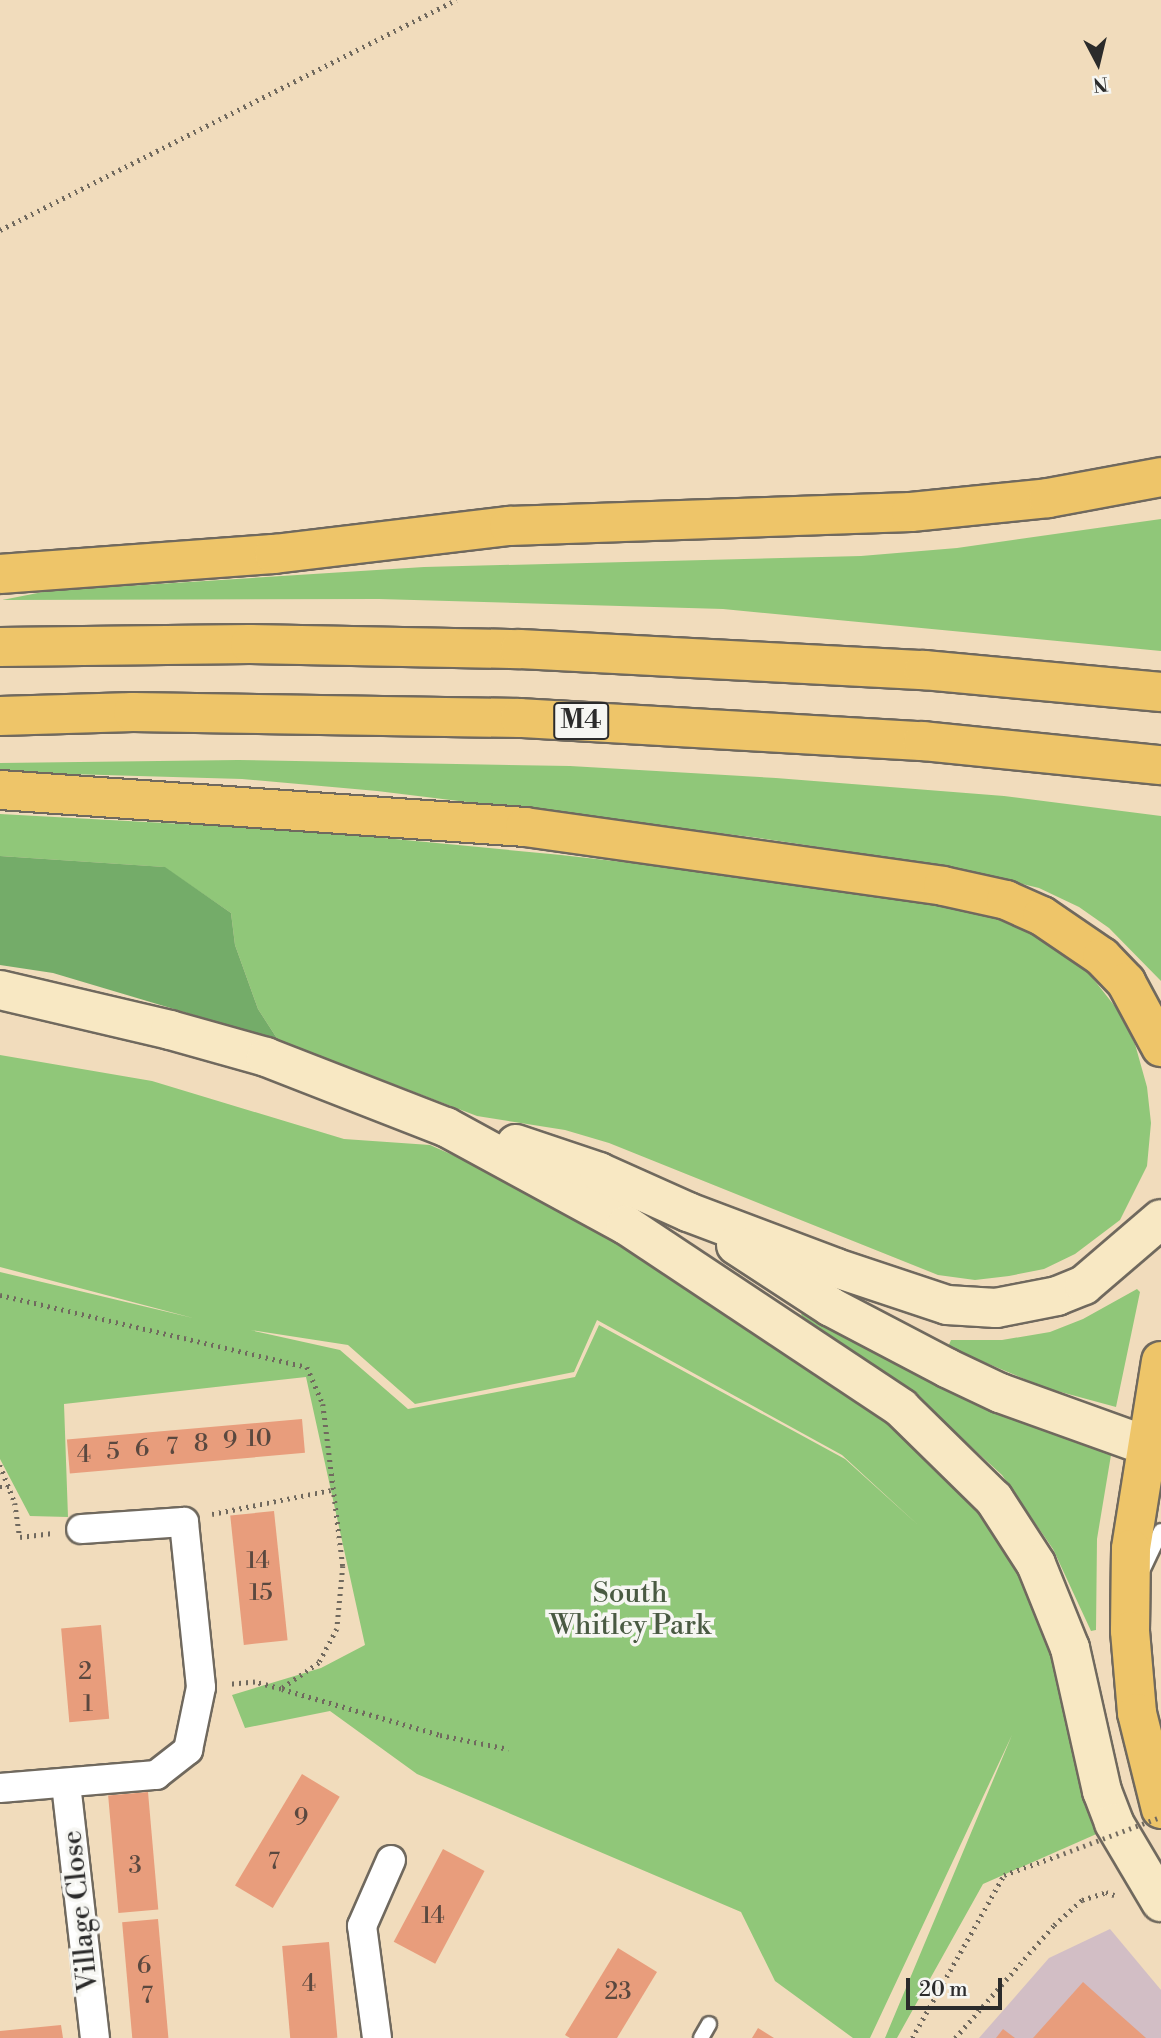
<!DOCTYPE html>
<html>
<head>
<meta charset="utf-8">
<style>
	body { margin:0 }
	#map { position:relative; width:1161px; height:2038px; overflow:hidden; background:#f1dcbc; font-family:"Libre Bodoni",serif }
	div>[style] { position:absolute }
	.industrial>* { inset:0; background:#d2bec5 }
	.green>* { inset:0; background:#90c779 }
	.forest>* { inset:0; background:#74ac69 }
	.building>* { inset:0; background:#e89d7c; transform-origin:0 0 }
	.path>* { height:4.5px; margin-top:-2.25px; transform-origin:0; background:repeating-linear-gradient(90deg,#70695e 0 2px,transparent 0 7px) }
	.roads { filter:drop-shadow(2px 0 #70695e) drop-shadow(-2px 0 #70695e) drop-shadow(0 2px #70695e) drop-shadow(0 -2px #70695e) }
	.service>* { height:14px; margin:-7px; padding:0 7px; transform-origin:7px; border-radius:7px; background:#fff }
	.minor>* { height:28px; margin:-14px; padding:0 14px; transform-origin:14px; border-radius:14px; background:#fff }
	.secondary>* { height:38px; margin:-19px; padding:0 19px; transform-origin:19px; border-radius:19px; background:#f8e8c3 }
	.trunk>* { height:38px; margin:-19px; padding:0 19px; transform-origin:19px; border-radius:19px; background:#eec569 }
	.motorway>* { height:38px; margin:-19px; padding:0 19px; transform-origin:19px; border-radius:19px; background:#eec569 }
	.path-bridge>* { height:4.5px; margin-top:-2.25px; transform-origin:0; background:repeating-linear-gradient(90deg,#70695e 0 2px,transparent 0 7px) }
	span { translate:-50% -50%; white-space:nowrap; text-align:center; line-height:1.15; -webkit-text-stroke:7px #f6f6f2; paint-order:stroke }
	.number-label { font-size:24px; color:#5a483f }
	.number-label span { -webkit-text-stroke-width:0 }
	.shield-label span { padding:2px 5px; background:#f6f6f2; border:2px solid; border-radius:5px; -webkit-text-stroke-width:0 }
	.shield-label { font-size:26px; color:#2b2b2b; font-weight:700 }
	.park-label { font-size:28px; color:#495a42 }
	.street-label { font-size:28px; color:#2b2b2b }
	.north { position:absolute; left:1063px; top:28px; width:70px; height:70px; -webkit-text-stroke:5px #f6f6f2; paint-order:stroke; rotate:173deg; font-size:19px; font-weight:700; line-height:28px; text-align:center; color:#2b2b2b }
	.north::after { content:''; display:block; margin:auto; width:24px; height:32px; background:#2b2b2b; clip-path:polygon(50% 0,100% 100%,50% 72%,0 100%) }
	.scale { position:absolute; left:906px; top:1978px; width:96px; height:32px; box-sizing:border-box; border:4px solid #2b2b2b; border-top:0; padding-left:9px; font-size:21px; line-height:24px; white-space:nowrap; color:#2b2b2b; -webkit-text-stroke:5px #f6f6f2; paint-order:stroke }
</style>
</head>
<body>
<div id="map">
	<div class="industrial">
		<i style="clip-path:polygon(1110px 1929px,1161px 1990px,1161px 2038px,979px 2038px,1049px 1958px)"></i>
	</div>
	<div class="green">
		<i style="clip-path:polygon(1161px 519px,1161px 651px,723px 609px,379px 599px,2px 600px,48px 591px,424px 567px,861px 556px,957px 548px)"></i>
		<i style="clip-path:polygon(238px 760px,570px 766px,776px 778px,1004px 796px,1161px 816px,1161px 981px,1109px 928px,1079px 907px,1039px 888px,945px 866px,759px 838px,377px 791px,242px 779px,0 772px,0 763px)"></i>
		<i style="clip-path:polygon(0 814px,311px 831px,561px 855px,914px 895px,975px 911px,1023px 929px,1059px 949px,1091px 976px,1117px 1009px,1135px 1044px,1147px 1087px,1151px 1123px,1147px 1166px,1120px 1220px,1075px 1254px,1044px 1269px,1009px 1276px,975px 1280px,938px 1275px,609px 1143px,565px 1130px,477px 1116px,278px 1040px,258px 1009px,235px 945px,231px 913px,164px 867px,0 856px)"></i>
		<i style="clip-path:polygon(evenodd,0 1055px,152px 1081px,344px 1139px,430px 1145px,543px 1195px,638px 1245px,930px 1447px,1039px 1589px,1101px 1832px,983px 1884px,897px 2038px,885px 2038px,1012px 1735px,870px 2038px,853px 2038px,775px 1981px,741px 1912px,417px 1774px,330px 1711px,245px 1728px,232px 1695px,321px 1668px,365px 1645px,306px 1377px,64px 1404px,68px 1517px,30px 1516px,0 1459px,0 1272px,193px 1318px,0 1267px,0 1055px,597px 1320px,842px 1455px,918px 1525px,845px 1459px,599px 1325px,575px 1377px,408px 1409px,340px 1350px,250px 1330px,348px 1345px,415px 1404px,574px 1372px,597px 1320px)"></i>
		<i style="clip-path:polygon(1137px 1289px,1140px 1292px,1116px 1407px,1046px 1388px,948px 1347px,951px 1340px,1002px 1340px,1050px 1332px,1083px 1319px)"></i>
		<i style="clip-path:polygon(808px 1312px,1108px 1449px,1111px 1455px,1097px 1539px,1096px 1630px,1091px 1631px,1053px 1549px,1002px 1475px,921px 1401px,804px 1319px,801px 1314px)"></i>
	</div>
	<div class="forest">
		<i style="clip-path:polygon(0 856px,165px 867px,231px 913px,235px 945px,258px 1009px,278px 1040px,53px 973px,0 965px)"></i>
	</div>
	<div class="building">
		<i style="left:302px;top:1419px;width:34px;height:236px;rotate:85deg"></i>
		<i style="left:274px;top:1511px;width:130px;height:44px;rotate:84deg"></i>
		<i style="left:101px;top:1625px;width:94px;height:40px;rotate:85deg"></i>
		<i style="left:302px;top:1774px;width:44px;height:130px;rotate:31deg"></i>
		<i style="left:148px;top:1792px;width:118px;height:40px;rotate:85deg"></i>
		<i style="left:443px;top:1849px;width:47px;height:105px;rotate:28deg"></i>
		<i style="left:158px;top:1919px;width:120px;height:36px;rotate:85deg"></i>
		<i style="left:329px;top:1942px;width:96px;height:47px;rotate:85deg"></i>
		<i style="clip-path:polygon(618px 1948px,657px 1972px,617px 2038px,570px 2038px,565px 2035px)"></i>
		<i style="clip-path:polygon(1083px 1982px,1146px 2038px,1033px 2038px)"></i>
		<i style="clip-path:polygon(61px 2025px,63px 2038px,0 2038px,0 2031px)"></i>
		<i style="clip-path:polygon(758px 2028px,774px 2038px,752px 2038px)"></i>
		<i style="clip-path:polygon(1003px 2029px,1015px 2038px,996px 2038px)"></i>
	</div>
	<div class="path">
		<i style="left:0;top:230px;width:511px;rotate:-26.77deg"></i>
		<i style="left:0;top:1295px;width:315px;rotate:13.2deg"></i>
		<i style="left:307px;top:1367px;width:40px;rotate:66.6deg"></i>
		<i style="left:323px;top:1404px;width:163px;rotate:83deg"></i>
		<i style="left:343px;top:1566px;width:63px;rotate:95.4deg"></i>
		<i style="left:337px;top:1629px;width:38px;rotate:118deg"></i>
		<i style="left:319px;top:1663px;width:46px;rotate:145.6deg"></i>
		<i style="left:281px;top:1689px;width:27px;rotate:-165deg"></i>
		<i style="left:255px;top:1682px;width:25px;rotate:175deg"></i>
		<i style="left:0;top:1465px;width:41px;rotate:68.5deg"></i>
		<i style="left:15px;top:1503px;width:34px;rotate:82deg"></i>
		<i style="left:20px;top:1537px;width:31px;rotate:-7deg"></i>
		<i style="left:0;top:1487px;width:10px"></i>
		<i style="left:212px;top:1514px;width:121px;rotate:-11.4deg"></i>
		<i style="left:282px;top:1689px;width:165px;rotate:16.2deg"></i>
		<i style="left:440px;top:1735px;width:70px;rotate:11.5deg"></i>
		<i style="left:912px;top:2038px;width:187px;rotate:-60.6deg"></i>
		<i style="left:1004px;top:1875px;width:56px;rotate:-19.7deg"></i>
		<i style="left:955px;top:2038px;width:150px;rotate:-48.8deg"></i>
		<i style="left:1054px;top:1925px;width:38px;rotate:-42deg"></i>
		<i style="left:1082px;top:1900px;width:25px;rotate:-18deg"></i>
		<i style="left:1106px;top:1892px;width:9px;rotate:21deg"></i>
	</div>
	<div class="roads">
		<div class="service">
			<i style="left:1143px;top:1569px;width:42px;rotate:-64.7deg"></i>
			<i style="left:701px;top:2038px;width:16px;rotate:-60deg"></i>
		</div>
		<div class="minor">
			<i style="left:66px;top:1784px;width:256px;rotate:83.5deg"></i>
			<i style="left:0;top:1788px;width:157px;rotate:-4.8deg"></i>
			<i style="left:156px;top:1775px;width:41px;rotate:-38deg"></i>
			<i style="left:188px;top:1750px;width:64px;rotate:-78.3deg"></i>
			<i style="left:201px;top:1687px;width:166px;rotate:-95.9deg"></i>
			<i style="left:184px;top:1522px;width:103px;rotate:176.1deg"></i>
			<i style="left:377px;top:2038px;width:113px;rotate:-97.6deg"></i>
			<i style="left:362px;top:1926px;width:72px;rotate:-66.3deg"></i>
		</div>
		<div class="secondary">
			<i style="left:0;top:990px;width:175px;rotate:13.2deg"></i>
			<i style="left:170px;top:1030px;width:100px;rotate:15.7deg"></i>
			<i style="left:266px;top:1057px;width:193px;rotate:21.3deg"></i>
			<i style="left:446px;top:1127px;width:205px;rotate:28.6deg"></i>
			<i style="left:626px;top:1225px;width:330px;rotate:33.6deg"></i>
			<i style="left:901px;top:1408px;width:130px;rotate:44.4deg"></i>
			<i style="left:994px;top:1499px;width:77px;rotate:57.1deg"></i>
			<i style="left:1036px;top:1564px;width:91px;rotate:68deg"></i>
			<i style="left:1070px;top:1648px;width:147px;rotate:77.4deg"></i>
			<i style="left:1102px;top:1791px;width:34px;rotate:69deg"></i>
			<i style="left:1114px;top:1823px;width:92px;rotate:59.3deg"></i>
			<i style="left:516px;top:1144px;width:88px;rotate:18.6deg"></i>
			<i style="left:599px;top:1172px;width:98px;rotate:24.2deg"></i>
			<i style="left:688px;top:1212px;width:158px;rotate:20.7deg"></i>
			<i style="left:836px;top:1268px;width:117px;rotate:18.4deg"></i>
			<i style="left:947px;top:1305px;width:49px;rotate:3.5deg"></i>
			<i style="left:996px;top:1308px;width:62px;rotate:-11.1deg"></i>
			<i style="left:1057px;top:1296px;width:29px;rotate:-22deg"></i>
			<i style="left:1084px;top:1285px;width:101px;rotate:-40.6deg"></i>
			<i style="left:736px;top:1245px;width:113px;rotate:33.1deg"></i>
			<i style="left:831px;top:1307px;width:131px;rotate:27.7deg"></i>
			<i style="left:947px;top:1368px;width:59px;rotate:25.3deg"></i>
			<i style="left:1000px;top:1393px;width:171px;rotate:19.8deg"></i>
		</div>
		<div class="trunk">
			<i style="left:1161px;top:1361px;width:190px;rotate:99.1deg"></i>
			<i style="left:1131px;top:1549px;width:82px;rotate:90.7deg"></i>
			<i style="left:1130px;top:1631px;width:82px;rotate:85.1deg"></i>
			<i style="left:1137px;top:1713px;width:99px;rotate:76deg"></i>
		</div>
		<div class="motorway">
			<i style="left:0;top:574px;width:275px;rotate:-4.2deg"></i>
			<i style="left:274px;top:554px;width:237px;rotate:-6.8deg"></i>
			<i style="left:509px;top:526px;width:402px;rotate:-2deg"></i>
			<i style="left:911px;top:512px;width:138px;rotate:-5.8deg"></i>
			<i style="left:1048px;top:498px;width:115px;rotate:-10.5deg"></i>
			<i style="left:0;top:647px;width:250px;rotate:-0.7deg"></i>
			<i style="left:250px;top:644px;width:270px;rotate:1.1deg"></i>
			<i style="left:520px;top:649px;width:405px;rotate:3deg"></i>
			<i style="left:924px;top:670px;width:238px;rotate:5.3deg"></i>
			<i style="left:0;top:716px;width:133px;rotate:-1.7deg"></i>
			<i style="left:133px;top:712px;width:387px;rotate:0.9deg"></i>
			<i style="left:520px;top:718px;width:404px;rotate:3.3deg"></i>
			<i style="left:923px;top:741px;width:239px;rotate:5.8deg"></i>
			<i style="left:0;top:790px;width:526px;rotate:4.03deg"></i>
			<i style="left:525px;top:827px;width:422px;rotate:8deg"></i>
			<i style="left:943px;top:886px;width:65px;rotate:12.5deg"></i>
			<i style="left:1006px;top:900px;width:39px;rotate:24deg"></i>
			<i style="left:1042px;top:916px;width:73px;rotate:34.3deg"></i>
			<i style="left:1102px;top:957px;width:35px;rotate:46deg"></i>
			<i style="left:1126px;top:982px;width:74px;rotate:61.7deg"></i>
		</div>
	</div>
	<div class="path-bridge">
		<i style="left:1057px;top:1856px;width:111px;rotate:-20.6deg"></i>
	</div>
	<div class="number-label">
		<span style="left:259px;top:1440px">10</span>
		<span style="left:230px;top:1442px">9</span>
		<span style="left:201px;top:1445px">8</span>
		<span style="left:172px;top:1448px">7</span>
		<span style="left:142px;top:1450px">6</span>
		<span style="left:113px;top:1453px">5</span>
		<span style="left:84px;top:1456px">4</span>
		<span style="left:258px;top:1562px">14</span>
		<span style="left:261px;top:1594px">15</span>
		<span style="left:85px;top:1673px">2</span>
		<span style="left:88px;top:1705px">1</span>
		<span style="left:301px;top:1819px">9</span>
		<span style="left:274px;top:1863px">7</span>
		<span style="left:135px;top:1867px">3</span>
		<span style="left:433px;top:1917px">14</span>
		<span style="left:144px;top:1967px">6</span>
		<span style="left:309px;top:1985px">4</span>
		<span style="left:618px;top:1993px">23</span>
		<span style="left:147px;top:1997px">7</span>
	</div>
	<div class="shield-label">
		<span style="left:581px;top:721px">M4</span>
	</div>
	<div class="park-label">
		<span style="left:630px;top:1610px">South<br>Whitley Park</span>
	</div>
	<div class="street-label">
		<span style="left:81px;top:1911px;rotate:-96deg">Village Close</span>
	</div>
	<div class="north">N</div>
	<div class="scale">20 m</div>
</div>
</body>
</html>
